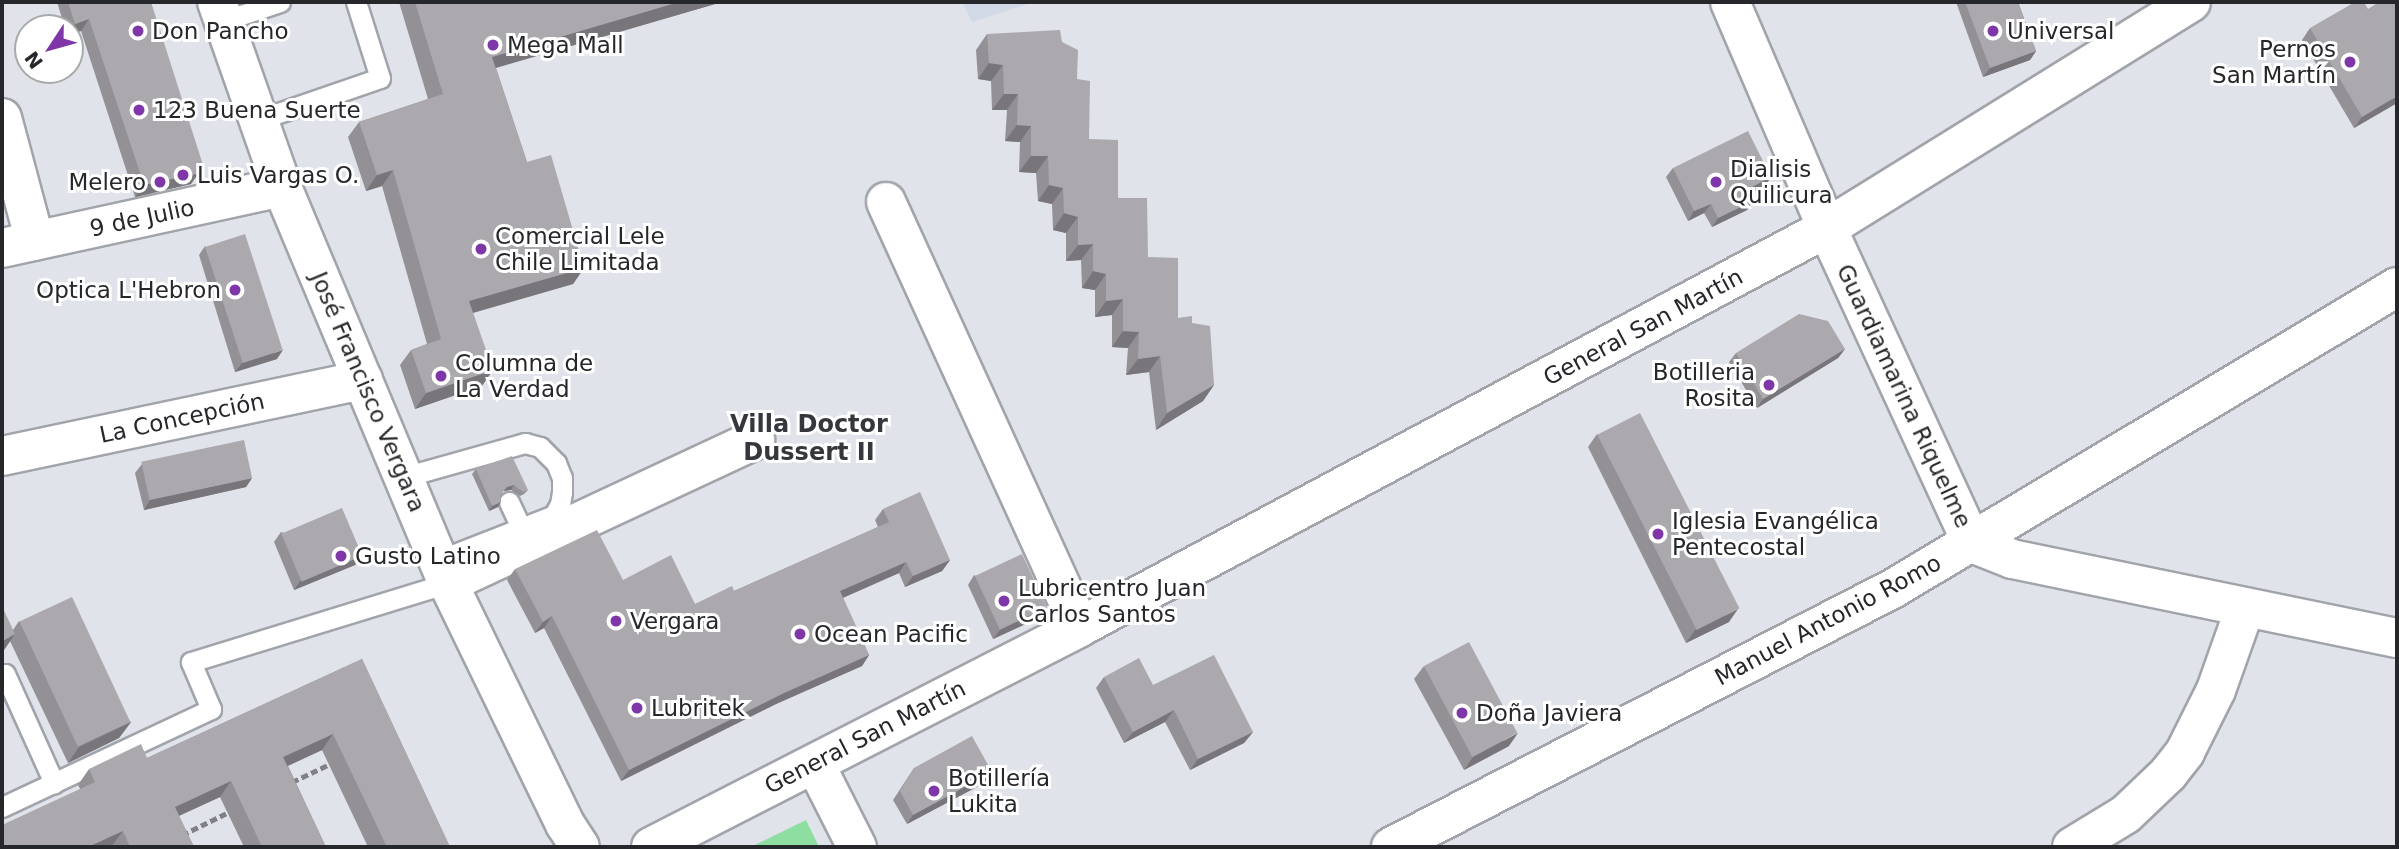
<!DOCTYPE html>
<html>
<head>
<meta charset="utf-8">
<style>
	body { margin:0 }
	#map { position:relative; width:2399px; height:849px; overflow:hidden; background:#e0e3ea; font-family:"DejaVu Sans",sans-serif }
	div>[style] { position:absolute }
	.built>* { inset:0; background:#d2d9e7 }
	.green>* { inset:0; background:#8edea2 }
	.path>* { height:4.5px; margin-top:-2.25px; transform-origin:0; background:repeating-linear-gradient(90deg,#7f8186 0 7px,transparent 0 10.5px) }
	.roads { filter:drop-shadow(2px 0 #a1a4ab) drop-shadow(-2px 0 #a1a4ab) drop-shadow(0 2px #a1a4ab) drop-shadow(0 -2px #a1a4ab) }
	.service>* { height:19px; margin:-9.5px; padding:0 9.5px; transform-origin:9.5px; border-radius:9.5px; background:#fff }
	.minor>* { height:38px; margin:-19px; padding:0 19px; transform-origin:19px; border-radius:19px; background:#fff }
	.tertiary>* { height:38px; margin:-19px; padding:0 19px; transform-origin:19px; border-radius:19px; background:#fff }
	.secondary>* { height:38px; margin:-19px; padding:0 19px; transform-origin:19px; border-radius:19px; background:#fff }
	.primary>* { height:38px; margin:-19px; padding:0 19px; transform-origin:19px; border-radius:19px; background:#fff }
	.wall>* { inset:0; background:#939096 }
	.shaded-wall>* { inset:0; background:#78767a }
	.building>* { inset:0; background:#aba8ae; transform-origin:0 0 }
	.dots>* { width:19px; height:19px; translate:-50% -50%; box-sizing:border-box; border:4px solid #fff; border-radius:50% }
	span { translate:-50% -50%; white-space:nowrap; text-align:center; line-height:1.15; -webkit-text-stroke:6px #fff; paint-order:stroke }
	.poi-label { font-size:23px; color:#26272a }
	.left { translate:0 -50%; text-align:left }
	.right { translate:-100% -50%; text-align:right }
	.street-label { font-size:23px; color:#26272a }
	.neighbourhood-label { font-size:24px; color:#35373d; font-weight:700 }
	.frame { position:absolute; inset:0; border:4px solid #26272a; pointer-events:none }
	.north { position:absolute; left:14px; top:14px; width:70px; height:70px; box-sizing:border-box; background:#fff; border:2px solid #a8a9aa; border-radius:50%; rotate:234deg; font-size:19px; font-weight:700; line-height:28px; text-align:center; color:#26272a }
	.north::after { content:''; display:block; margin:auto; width:24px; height:32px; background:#7e36a8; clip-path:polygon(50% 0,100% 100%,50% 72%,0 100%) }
</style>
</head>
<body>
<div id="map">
	<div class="built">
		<i style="clip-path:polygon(962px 2px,1034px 2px,972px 22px)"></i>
	</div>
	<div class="green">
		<i style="clip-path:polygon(806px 820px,819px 847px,751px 847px)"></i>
	</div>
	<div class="path">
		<i style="left:292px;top:782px;width:44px;rotate:-25.4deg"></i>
		<i style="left:182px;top:835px;width:55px;rotate:-26.1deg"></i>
	</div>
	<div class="roads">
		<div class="service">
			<i style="left:223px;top:21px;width:60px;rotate:-18.4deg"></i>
			<i style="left:258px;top:120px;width:129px;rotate:-19deg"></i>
			<i style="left:380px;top:78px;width:80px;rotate:-107.5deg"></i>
			<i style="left:404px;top:477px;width:126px;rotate:-15.7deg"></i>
			<i style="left:525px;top:443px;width:16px;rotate:15deg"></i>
			<i style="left:540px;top:447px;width:23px;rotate:45deg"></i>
			<i style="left:556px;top:463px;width:16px;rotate:68deg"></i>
			<i style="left:562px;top:478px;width:14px;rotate:90deg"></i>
			<i style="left:562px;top:492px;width:12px;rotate:99deg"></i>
			<i style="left:560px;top:504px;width:13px;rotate:119deg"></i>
			<i style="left:554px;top:515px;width:123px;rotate:158.6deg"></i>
			<i style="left:509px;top:502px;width:29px;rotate:65deg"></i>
			<i style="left:2px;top:675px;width:3px;rotate:-18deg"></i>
			<i style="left:5px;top:674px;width:120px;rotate:65.8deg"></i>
			<i style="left:2px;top:807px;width:231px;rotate:-25.1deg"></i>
			<i style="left:211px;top:709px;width:51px;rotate:-113.1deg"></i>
			<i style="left:191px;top:662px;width:269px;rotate:-17.1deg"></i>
		</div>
		<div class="minor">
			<i style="left:2px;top:118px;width:127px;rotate:75deg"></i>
			<i style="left:886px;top:202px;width:467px;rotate:65.5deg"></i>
			<i style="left:1827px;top:228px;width:347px;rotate:65.3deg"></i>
			<i style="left:1972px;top:543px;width:43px;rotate:21.8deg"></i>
			<i style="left:2012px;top:559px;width:393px;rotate:11.6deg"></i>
			<i style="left:2px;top:248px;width:287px;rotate:-12.3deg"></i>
			<i style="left:2px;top:456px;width:369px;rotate:-11.9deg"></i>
			<i style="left:448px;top:583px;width:339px;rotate:-25deg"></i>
			<i style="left:1391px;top:847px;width:566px;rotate:-27.24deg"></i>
			<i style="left:1894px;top:588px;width:586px;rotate:-30.9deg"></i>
			<i style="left:2072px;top:847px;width:63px;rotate:-31.4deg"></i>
			<i style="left:2126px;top:814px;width:58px;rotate:-43.6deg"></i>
			<i style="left:2168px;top:774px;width:28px;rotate:-52deg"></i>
			<i style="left:2185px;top:752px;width:69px;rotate:-63.4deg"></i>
			<i style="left:2216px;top:690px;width:87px;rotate:-70.5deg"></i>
		</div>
		<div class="tertiary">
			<i style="left:1730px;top:2px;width:246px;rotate:66.8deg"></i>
			<i style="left:815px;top:764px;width:93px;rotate:63.2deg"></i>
		</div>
		<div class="secondary">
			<i style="left:217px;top:2px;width:196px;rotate:70.6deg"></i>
			<i style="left:282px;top:187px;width:429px;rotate:67.3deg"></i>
			<i style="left:448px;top:583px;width:268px;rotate:64.1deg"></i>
			<i style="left:565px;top:824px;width:27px;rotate:57deg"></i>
		</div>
		<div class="primary">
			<i style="left:651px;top:847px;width:482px;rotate:-27.1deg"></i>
			<i style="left:1080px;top:627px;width:847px;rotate:-28.11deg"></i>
			<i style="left:1827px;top:228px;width:428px;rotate:-31.8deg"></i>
		</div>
	</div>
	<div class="wall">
		<i style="clip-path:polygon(57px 2px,151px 2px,191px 184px,135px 197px,81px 31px,70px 34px,70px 28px,65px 28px)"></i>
		<i style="clip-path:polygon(399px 2px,722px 2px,496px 68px,527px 162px,584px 268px,573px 284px,473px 313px,482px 386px,415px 409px,400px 365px,411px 350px,427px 344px,382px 186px,366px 191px,348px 137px,359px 122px,428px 99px)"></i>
		<i style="clip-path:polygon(1956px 2px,2018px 2px,2036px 51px,2030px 60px,1983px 77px)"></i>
		<i style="clip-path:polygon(2310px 28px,2397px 103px,2354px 128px,2302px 40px)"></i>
		<i style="clip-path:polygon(987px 34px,1062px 42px,1077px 79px,1089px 139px,1178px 318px,1192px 323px,1214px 385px,1203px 401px,1156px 430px,1149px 372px,1126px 375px,1128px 348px,1112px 347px,1112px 315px,1095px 317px,1095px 290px,1082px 288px,1081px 260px,1066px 261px,1066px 233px,1053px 230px,1052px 204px,1038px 201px,1036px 173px,1019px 172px,1020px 142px,1005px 141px,1007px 110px,992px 110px,991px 81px,978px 79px,976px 50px)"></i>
		<i style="clip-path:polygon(1673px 168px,1771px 177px,1765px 186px,1750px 194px,1753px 201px,1747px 210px,1712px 227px,1704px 213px,1688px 221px,1666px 177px)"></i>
		<i style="clip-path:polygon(205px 246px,277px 359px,235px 372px,199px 255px)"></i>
		<i style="clip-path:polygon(1845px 349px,1838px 358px,1757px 408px,1729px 362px,1736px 353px)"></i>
		<i style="clip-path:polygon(1597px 434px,1729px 622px,1686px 643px,1588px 447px)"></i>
		<i style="clip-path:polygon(142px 464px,252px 478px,246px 487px,144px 510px,135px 473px)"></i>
		<i style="clip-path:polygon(476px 469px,528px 490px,524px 494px,520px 496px,511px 490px,503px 491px,500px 496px,501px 502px,498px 507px,489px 511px,472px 474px)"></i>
		<i style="clip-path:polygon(883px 509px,950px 560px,942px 571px,905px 587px,899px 573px,843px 598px,869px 655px,862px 666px,776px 704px,621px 781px,544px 628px,535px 633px,507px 580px,515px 569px,623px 580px,695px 604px,734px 591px,878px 527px,875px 520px)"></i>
		<i style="clip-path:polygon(281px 532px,362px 556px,355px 565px,294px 590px,274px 542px)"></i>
		<i style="clip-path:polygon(974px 575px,1041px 617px,993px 639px,968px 585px)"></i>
		<i style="clip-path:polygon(19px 621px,131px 722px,119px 738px,68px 763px,10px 641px,4px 650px,13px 630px)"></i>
		<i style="clip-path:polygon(362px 659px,450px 847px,368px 847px,322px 750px,288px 766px,326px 847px,244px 847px,220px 797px,179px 816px,194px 847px,111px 847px,78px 785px,89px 769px,147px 758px)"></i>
		<i style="clip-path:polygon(1424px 666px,1509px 746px,1464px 770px,1414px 679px)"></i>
		<i style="clip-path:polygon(1104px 677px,1153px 685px,1253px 732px,1244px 743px,1190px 770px,1165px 722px,1124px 743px,1096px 688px)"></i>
		<i style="clip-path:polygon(914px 768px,992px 772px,986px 782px,907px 824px,893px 800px)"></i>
	</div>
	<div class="shaded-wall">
		<i style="clip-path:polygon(679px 2px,722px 2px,481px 72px,492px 57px)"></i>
		<i style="clip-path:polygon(89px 19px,81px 31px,70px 34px,70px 31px,75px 24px)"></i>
		<i style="clip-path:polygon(2036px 51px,2030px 60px,1983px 77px,1990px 68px)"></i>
		<i style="clip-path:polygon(989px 63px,1003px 65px,991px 81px,978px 79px)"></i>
		<i style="clip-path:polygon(1004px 94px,1018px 94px,1007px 110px,992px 110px)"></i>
		<i style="clip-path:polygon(2397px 96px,2397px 103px,2354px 128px,2362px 117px)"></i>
		<i style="clip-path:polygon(1017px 125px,1031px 126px,1020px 142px,1005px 141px)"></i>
		<i style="clip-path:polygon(1031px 156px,1048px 156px,1036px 173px,1019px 172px)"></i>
		<i style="clip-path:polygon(393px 170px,382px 186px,366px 191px,377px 175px)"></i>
		<i style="clip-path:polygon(199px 173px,191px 184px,135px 197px,144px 185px)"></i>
		<i style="clip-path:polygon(1771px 177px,1765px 186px,1741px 198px,1748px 189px)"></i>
		<i style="clip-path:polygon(1049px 185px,1063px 188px,1052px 204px,1038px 201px)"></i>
		<i style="clip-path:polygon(1753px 201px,1747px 210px,1712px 227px,1718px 218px)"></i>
		<i style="clip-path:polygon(1711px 204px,1704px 213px,1688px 221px,1694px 211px)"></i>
		<i style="clip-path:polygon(1064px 213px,1078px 217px,1066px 233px,1053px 230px)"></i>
		<i style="clip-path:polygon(1093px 244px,1081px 260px,1066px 261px,1078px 245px)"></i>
		<i style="clip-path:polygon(584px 268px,573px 284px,458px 317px,469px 301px)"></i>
		<i style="clip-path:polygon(1093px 271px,1106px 274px,1095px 290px,1082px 288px)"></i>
		<i style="clip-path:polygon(1123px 299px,1112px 315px,1095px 317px,1106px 301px)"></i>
		<i style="clip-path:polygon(1123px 331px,1139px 332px,1128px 348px,1112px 347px)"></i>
		<i style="clip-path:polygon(1845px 349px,1838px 358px,1757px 408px,1763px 399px)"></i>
		<i style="clip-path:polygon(283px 350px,277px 359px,235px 372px,242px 363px)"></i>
		<i style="clip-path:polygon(1160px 356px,1149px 372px,1126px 375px,1138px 359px)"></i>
		<i style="clip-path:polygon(493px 370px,482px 386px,415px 409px,426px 393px)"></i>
		<i style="clip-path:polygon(1214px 385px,1203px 401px,1156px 430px,1167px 413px)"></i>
		<i style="clip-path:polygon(252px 478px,246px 487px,144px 510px,150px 500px)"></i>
		<i style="clip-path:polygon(514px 485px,511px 490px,503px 491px,507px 487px)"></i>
		<i style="clip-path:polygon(501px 502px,498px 507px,489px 511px,492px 506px)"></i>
		<i style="clip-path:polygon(362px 556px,355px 565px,294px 590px,300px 581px)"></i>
		<i style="clip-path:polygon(950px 560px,942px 571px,905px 587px,913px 576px)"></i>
		<i style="clip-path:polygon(906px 562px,899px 573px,833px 602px,840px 591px)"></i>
		<i style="clip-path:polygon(1047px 607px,1041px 617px,993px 639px,1000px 630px)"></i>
		<i style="clip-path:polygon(1738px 609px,1729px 622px,1686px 643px,1695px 630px)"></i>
		<i style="clip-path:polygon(552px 616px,544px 628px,535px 633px,543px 622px)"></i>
		<i style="clip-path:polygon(15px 634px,4px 650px,2px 651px,2px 641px)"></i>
		<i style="clip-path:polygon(869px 655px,862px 666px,776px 704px,621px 781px,629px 770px,784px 693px)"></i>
		<i style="clip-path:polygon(1174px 710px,1165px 722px,1124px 743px,1133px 732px)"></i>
		<i style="clip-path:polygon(131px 722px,119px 738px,68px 763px,79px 747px)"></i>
		<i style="clip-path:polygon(1253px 732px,1244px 743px,1190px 770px,1198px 759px)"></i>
		<i style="clip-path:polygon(1518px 733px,1509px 746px,1464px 770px,1473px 757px)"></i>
		<i style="clip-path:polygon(333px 734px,322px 750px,272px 773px,283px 757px)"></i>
		<i style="clip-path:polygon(992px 772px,986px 782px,907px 824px,913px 815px)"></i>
		<i style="clip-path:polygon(231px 781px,220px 797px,163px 823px,175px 807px)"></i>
		<i style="clip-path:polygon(123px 831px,111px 847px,87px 847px)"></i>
	</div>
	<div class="building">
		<i style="clip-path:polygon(68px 2px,151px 2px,203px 165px,199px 173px,144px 185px,89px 19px,75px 24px)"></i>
		<i style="clip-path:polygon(415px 2px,679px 2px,492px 57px,527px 162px,551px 155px,584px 268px,469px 301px,493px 370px,426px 393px,411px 350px,441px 339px,393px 170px,377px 175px,359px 122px,443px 94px)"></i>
		<i style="clip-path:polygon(1965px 2px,2018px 2px,2036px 51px,1990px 68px)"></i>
		<i style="clip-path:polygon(2355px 2px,2364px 2px,2368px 9px,2379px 2px,2397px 2px,2397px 96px,2362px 117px,2310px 28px)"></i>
		<i style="clip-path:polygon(1060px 30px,1062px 42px,1078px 50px,1077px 79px,1090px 81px,1089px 139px,1118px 140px,1118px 198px,1147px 198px,1148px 257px,1178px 258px,1178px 318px,1192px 316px,1192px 323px,1210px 326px,1214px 385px,1167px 413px,1160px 356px,1138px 359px,1139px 332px,1123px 331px,1123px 299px,1106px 301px,1106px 274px,1093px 271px,1093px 244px,1078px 245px,1078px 217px,1064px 213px,1063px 188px,1049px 185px,1048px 156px,1031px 156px,1031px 126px,1017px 125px,1018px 94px,1004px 94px,1003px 65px,989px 63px,987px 34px)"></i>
		<i style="clip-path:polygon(1748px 131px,1771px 177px,1748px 189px,1753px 201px,1718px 218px,1711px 204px,1694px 211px,1673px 168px)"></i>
		<i style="left:245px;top:234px;width:122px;height:42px;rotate:72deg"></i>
		<i style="clip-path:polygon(1799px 314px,1828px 321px,1845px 349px,1763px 399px,1736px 353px)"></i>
		<i style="left:1640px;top:413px;width:219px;height:48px;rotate:63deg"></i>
		<i style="left:244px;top:440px;width:39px;height:105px;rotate:78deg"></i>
		<i style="clip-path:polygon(512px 456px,528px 490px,523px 492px,514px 485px,507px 487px,500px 495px,501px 502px,492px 506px,476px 469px)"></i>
		<i style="clip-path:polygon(920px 492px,950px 560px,913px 576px,906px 562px,840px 591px,869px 655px,784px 693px,629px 770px,552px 616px,543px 622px,515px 569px,597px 530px,623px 580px,671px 555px,695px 604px,732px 586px,734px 591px,889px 522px,883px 509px)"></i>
		<i style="left:342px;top:508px;width:52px;height:66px;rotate:67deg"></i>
		<i style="left:1022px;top:554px;width:59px;height:52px;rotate:65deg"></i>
		<i style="left:72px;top:597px;width:138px;height:58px;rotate:65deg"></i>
		<i style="clip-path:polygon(2px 606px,15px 634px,2px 641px)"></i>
		<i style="left:1469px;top:642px;width:103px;height:51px;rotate:62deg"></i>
		<i style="clip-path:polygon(1214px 655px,1253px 732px,1198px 759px,1174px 710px,1133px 732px,1104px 677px,1139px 658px,1153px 685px)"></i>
		<i style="clip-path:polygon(362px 659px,450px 847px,387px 847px,333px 734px,283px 757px,326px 847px,262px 847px,231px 781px,175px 807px,194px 847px,130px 847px,123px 831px,87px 847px,2px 847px,2px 825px,95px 782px,89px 769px,141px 744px,147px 758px)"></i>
		<i style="clip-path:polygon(972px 736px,992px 772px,913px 815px,900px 791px,914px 768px)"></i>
	</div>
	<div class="dots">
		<i style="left:138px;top:31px;background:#7e36a8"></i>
		<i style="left:1993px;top:31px;background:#7e36a8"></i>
		<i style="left:493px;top:45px;background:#7e36a8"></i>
		<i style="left:2350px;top:62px;background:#7e36a8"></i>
		<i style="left:139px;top:110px;background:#7e36a8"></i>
		<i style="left:183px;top:175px;background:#7e36a8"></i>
		<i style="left:160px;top:182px;background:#7e36a8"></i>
		<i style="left:1716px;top:182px;background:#7e36a8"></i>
		<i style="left:481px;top:249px;background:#7e36a8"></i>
		<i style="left:235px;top:290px;background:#7e36a8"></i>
		<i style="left:441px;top:376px;background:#7e36a8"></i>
		<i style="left:1769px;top:385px;background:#7e36a8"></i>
		<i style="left:1658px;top:534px;background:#7e36a8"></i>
		<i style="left:341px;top:556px;background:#7e36a8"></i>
		<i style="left:1004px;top:601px;background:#7e36a8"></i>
		<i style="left:616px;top:621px;background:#7e36a8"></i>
		<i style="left:800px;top:634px;background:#7e36a8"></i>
		<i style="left:637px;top:708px;background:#7e36a8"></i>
		<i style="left:1462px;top:713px;background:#7e36a8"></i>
		<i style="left:934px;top:791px;background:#7e36a8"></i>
	</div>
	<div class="poi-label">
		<span class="left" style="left:152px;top:31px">Don Pancho</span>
		<span class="left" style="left:2007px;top:31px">Universal</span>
		<span class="left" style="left:507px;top:45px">Mega Mall</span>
		<span class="right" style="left:2336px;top:62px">Pernos<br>San Martín</span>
		<span class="left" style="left:153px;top:110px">123 Buena Suerte</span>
		<span class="left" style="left:1730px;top:182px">Dialisis<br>Quilicura</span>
		<span class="left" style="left:197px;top:175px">Luis Vargas O.</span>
		<span class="right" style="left:146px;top:182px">Melero</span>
		<span class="left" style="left:495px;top:249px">Comercial Lele<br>Chile Limitada</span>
		<span class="right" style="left:221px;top:290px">Optica L'Hebron</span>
		<span class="left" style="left:455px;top:376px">Columna de<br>La Verdad</span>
		<span class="right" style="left:1755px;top:385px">Botilleria<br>Rosita</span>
		<span class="left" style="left:1672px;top:534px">Iglesia Evangélica<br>Pentecostal</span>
		<span class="left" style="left:355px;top:556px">Gusto Latino</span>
		<span class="left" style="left:1018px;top:601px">Lubricentro Juan<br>Carlos Santos</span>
		<span class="left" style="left:630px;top:621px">Vergara</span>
		<span class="left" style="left:814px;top:634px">Ocean Pacific</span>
		<span class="left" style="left:651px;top:708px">Lubritek</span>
		<span class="left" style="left:1476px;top:713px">Doña Javiera</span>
		<span class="left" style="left:948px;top:791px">Botillería<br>Lukita</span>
	</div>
	<div class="street-label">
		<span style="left:142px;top:218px;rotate:-12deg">9 de Julio</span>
		<span style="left:1643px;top:327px;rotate:-28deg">General San Martín</span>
		<span style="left:368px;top:392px;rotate:67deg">José Francisco Vergara</span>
		<span style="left:1904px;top:396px;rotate:65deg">Guardiamarina Riquelme</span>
		<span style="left:182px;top:418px;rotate:-12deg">La Concepción</span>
		<span style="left:1828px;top:620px;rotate:-28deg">Manuel Antonio Romo</span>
		<span style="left:865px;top:737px;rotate:-27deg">General San Martín</span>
	</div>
	<div class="neighbourhood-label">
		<span style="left:809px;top:439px">Villa Doctor<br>Dussert II</span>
	</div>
	<div class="frame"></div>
	<div class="north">N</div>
</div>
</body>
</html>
